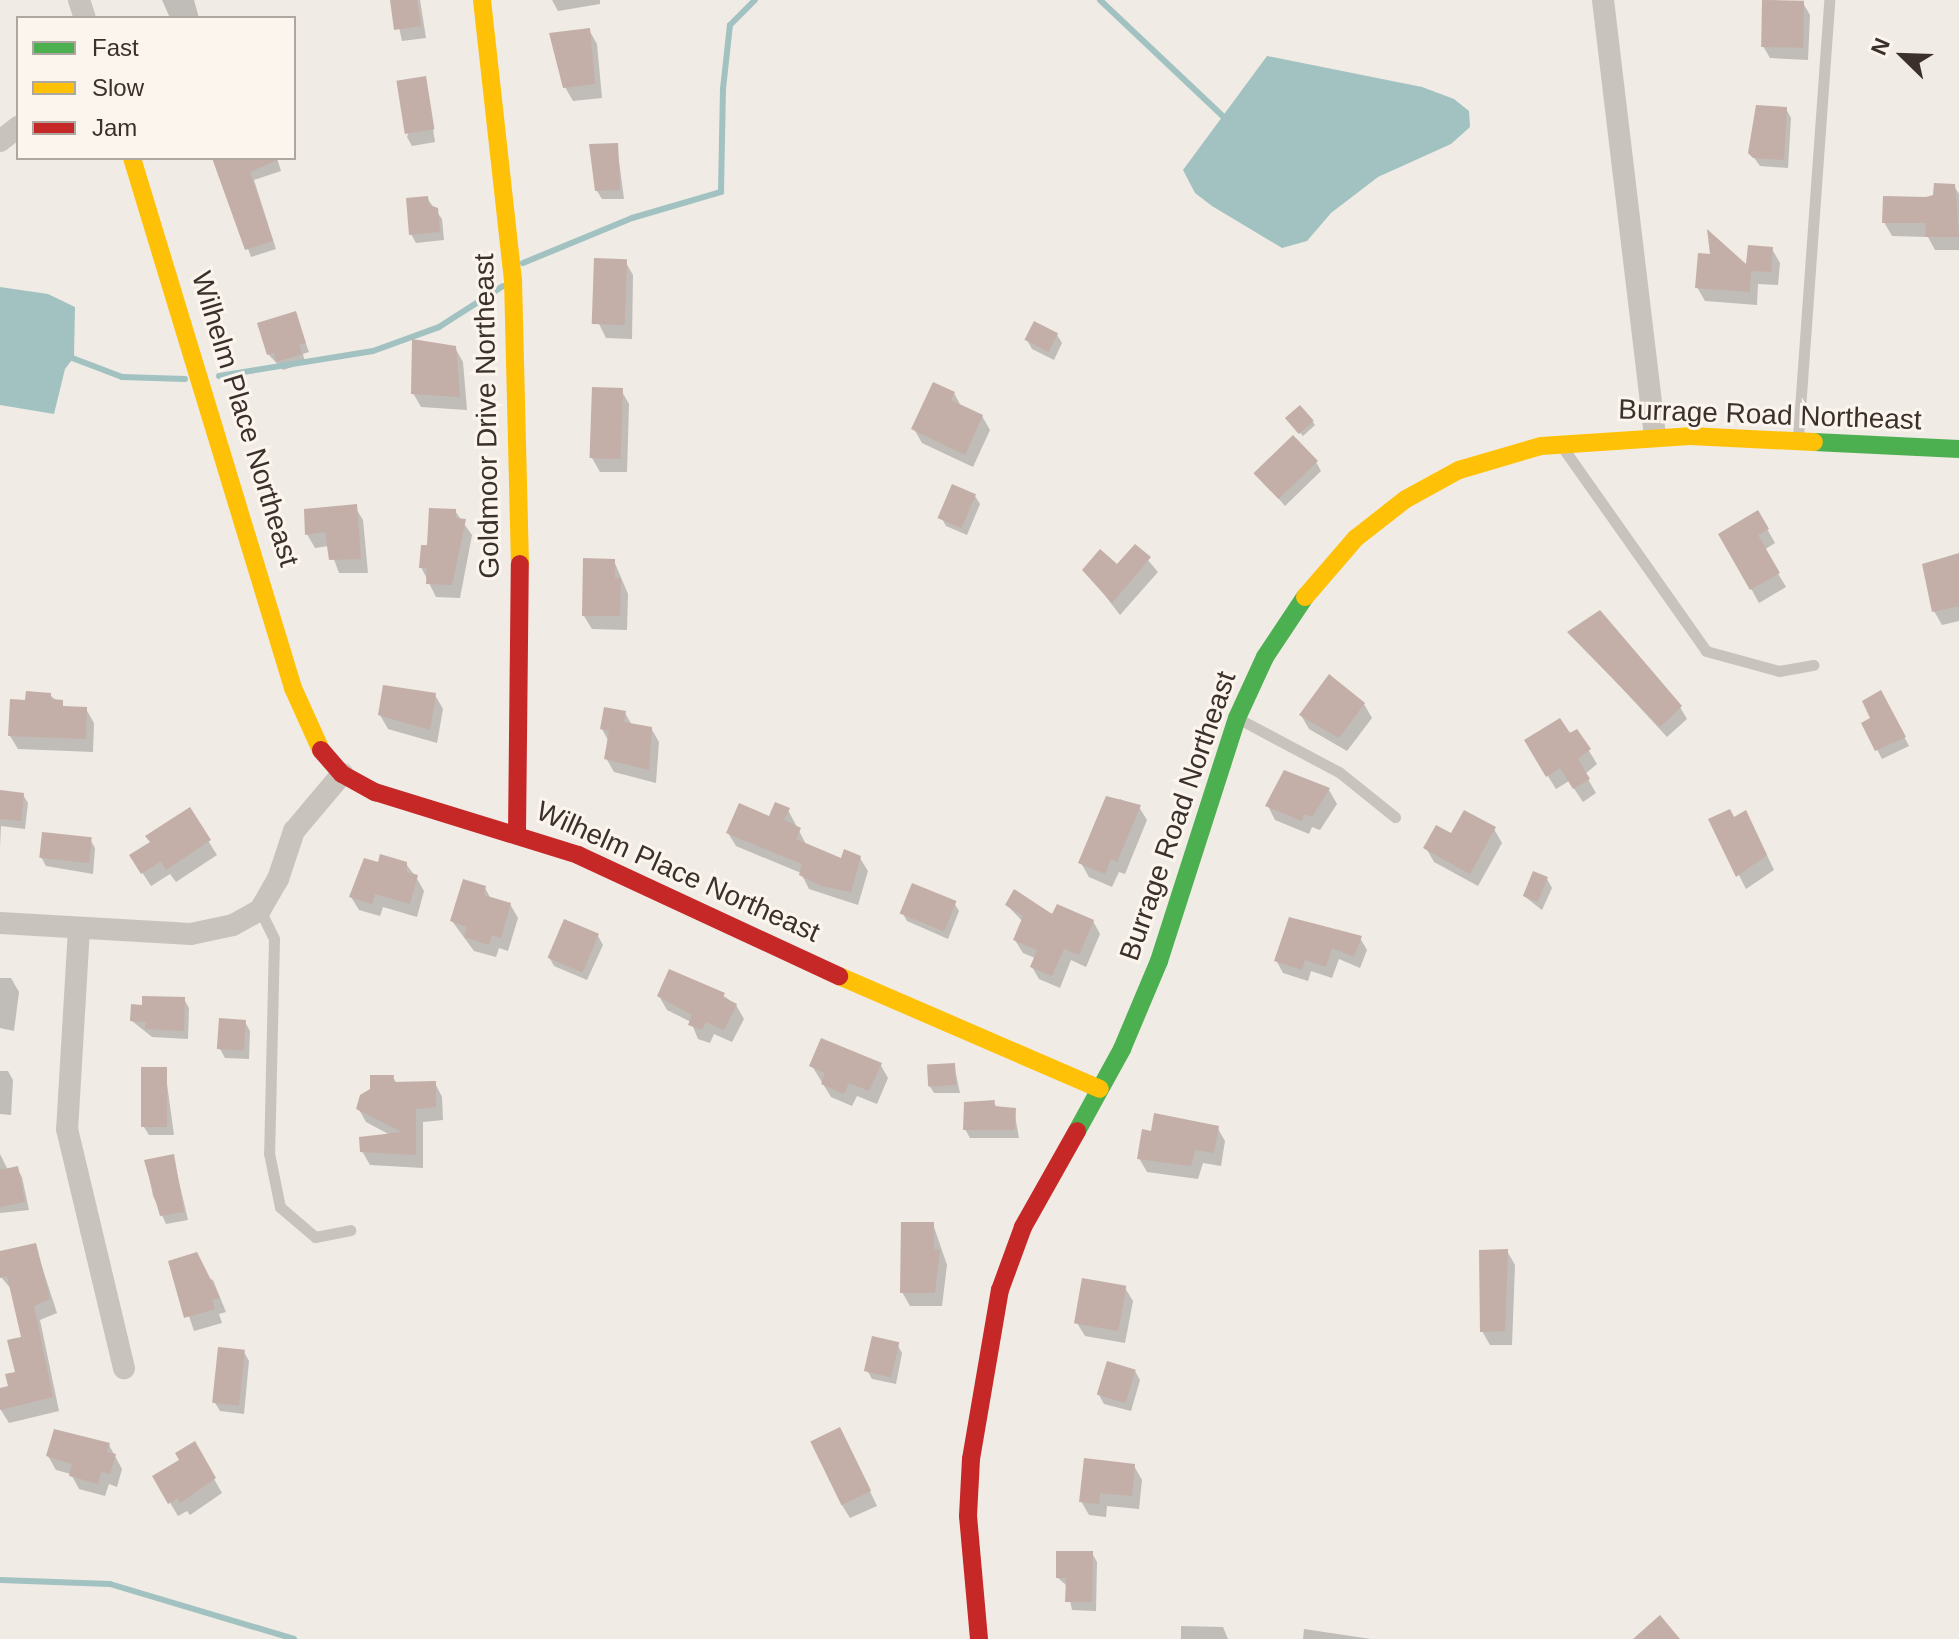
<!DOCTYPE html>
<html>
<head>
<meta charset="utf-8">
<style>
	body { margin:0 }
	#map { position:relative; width:1959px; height:1639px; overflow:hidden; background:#f0ebe5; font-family:Helvetica,sans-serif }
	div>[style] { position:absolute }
	.water>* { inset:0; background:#a1c2c1 }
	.shadow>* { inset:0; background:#0003 }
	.stream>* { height:6px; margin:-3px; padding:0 3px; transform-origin:3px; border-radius:3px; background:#a1c2c1 }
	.building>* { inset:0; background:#c3afa7; transform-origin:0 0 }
	.lane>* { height:11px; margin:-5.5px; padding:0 5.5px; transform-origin:5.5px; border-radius:5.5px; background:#c9c3be }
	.street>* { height:22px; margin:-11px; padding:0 11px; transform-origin:11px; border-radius:11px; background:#c9c3be }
	.fast>* { height:18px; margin:-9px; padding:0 9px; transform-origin:9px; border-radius:9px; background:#4caf50 }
	.slow>* { height:18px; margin:-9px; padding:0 9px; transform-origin:9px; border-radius:9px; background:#ffc107 }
	.jam>* { height:18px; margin:-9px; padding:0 9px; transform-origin:9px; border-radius:9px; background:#c62828 }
	span { translate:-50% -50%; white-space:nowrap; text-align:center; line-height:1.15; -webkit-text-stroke:6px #fbf5ee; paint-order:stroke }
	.street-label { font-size:28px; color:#3b302b }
	.legend { position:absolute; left:16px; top:16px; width:280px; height:144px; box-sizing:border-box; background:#fbf5ee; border:2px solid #aea6a0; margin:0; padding:10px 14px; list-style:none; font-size:24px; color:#3b302b }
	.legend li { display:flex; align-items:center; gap:16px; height:40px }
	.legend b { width:40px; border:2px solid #aea6a0 }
	.north { position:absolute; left:1863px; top:16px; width:80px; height:80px; -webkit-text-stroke:6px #fbf5ee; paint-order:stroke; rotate:293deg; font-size:22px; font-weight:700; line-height:32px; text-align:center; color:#3b302b }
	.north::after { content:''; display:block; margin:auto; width:28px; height:36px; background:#3b302b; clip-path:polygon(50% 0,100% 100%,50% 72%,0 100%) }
</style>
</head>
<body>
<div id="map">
	<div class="water">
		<i style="clip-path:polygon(1267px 56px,1422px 87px,1454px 99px,1469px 111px,1470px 127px,1451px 144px,1378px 177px,1331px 213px,1307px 241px,1282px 248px,1212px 206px,1195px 193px,1183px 170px)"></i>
		<i style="clip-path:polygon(0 287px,48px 294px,75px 307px,74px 357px,65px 369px,54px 414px,0 405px)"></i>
	</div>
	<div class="shadow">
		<i style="clip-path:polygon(162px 0,194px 0,199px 18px,170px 18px)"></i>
		<i style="clip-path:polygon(393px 0,420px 0,426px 38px,402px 41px)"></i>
		<i style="clip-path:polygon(552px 0,600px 0,600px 4px,558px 11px)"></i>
		<i style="clip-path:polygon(1767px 0,1803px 3px,1810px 15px,1808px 60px,1770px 58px,1763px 46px)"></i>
		<i style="clip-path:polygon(589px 30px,597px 44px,602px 98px,573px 101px,565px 87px)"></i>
		<i style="clip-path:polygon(425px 78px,435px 142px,412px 146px,407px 137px)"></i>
		<i style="clip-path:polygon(1786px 109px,1791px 118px,1788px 168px,1760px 166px,1750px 152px)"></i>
		<i style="clip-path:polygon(617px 145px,624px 199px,602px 199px,597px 191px)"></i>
		<i style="clip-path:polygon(215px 158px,277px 158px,281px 171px,254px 180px,276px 249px,251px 257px)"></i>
		<i style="clip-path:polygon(1954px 186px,1959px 194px,1959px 250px,1935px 250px,1928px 237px,1892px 236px,1884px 222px)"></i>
		<i style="clip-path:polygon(427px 198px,442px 219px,444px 240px,416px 243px,411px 234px)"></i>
		<i style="clip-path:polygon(1772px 249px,1780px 263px,1778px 285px,1758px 284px,1757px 305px,1705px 301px,1697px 287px,1748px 268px)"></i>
		<i style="clip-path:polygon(596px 260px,625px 261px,633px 275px,632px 339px,606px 338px,599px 324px)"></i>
		<i style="clip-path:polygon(295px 314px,309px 352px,303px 354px,305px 363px,283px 370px,269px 355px,260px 324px)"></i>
		<i style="clip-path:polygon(1057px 335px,1062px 343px,1054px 360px,1032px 349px,1027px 340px)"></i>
		<i style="clip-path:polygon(455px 348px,463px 362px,467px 410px,421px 407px,413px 393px)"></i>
		<i style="clip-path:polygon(621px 390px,629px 404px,627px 472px,600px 472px,592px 458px)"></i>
		<i style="clip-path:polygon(954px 393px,962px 408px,982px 416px,990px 430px,973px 467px,922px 443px,914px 429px)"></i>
		<i style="clip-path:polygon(1290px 422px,1313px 422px,1315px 425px,1303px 436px)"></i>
		<i style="clip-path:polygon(1316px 462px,1321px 471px,1285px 506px,1257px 474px)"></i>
		<i style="clip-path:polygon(975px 496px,980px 504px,967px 535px,946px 526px,941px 517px)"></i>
		<i style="clip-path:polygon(355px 507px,363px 520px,368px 573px,339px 573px,329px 546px,315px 548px,307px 534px)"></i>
		<i style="clip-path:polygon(455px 511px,472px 535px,460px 598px,436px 597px,421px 567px)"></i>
		<i style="clip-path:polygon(1758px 513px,1775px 543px,1764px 550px,1786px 587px,1759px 603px,1721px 534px)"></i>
		<i style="clip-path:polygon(1136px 546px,1158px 572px,1120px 615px,1085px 570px,1118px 567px)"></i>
		<i style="clip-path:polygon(1959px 559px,1959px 621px,1942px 625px,1934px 611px)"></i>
		<i style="clip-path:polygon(614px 561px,628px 594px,627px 630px,592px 629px,584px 616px)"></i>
		<i style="clip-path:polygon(1570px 632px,1680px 707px,1687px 719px,1667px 737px)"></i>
		<i style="clip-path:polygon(1881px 693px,1909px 746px,1882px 759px,1864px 724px,1873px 718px)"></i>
		<i style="clip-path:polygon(50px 695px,65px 708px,86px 709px,94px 723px,93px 752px,18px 749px,10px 736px)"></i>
		<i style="clip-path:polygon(435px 695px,443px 709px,437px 743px,388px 729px,380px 715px)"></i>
		<i style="clip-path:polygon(1364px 704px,1372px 718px,1347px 751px,1309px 729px,1301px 715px)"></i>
		<i style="clip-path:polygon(625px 713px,632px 725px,651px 728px,659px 742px,656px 783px,614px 772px,606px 758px,609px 742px,602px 729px)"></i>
		<i style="clip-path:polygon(1577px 731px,1597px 764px,1585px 774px,1596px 793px,1583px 802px,1569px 781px,1556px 789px,1526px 741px)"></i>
		<i style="clip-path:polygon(1285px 772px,1329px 790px,1337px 804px,1320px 830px,1312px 827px,1309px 834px,1275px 820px,1268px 806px)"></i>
		<i style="clip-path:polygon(23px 795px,28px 803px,25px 829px,1px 826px,0 847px,0 800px)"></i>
		<i style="clip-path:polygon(1120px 799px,1139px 807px,1147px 820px,1125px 874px,1119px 872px,1112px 887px,1089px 877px,1081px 863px)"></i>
		<i style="clip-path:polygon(189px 810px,217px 855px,176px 882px,170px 874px,151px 886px,140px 869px,152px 843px)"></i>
		<i style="clip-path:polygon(788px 810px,807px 846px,842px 860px,860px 858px,868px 871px,858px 905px,809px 889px,801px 873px,736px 846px,728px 833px)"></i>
		<i style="clip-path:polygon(1733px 819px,1753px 826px,1774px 870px,1746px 889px,1711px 820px)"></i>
		<i style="clip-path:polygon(1494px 829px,1502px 843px,1478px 886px,1434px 862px,1426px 848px,1452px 836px)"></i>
		<i style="clip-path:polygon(90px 839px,95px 848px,93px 874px,46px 866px,41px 857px)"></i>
		<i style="clip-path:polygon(379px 864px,406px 864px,416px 877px,424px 891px,417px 917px,383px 907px,380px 916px,359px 910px,351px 897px)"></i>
		<i style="clip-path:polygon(1547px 879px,1552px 888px,1542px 910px,1524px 896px)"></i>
		<i style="clip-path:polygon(485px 888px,491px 899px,510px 904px,518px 918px,508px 951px,499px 948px,496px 957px,474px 951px,452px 921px)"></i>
		<i style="clip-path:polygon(954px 903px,959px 911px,948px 939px,907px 921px,902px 912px)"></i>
		<i style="clip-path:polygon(1007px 905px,1093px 921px,1100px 934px,1086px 967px,1071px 960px,1060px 988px,1039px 979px,1032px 967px,1035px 958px,1023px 953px,1015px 940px,1023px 922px)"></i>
		<i style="clip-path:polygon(598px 936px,603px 945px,587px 980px,554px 966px,549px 957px)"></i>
		<i style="clip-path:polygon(1360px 938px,1367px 950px,1360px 968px,1339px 959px,1332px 978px,1311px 971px,1308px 981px,1283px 973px,1276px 960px)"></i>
		<i style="clip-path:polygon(0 978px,11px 978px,19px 992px,14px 1031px,0 1028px)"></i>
		<i style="clip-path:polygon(716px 990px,736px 1005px,744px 1019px,732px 1042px,714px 1034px,710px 1043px,698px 1039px,691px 1022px,667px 1010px,659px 996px)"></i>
		<i style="clip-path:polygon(184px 999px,189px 1008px,188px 1039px,152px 1037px,132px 1021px)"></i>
		<i style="clip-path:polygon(245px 1022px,250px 1031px,249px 1059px,225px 1058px,220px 1049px)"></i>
		<i style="clip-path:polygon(880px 1064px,888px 1078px,877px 1104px,857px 1096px,852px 1106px,831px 1097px,812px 1066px)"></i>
		<i style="clip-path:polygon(954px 1065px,960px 1093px,934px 1093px,929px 1085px)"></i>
		<i style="clip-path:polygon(165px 1069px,174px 1135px,149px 1135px,144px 1127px)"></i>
		<i style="clip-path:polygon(0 1071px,8px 1071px,13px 1080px,11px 1115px,0 1114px)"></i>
		<i style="clip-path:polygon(393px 1077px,397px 1084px,435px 1083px,442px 1097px,443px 1120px,423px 1122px,423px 1168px,370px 1165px,362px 1151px,392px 1136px,366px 1122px,358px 1108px)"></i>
		<i style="clip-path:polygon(994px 1102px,997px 1108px,1014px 1110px,1019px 1138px,970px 1138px,965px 1129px)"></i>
		<i style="clip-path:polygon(1217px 1127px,1225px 1141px,1221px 1166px,1203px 1163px,1198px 1179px,1147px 1172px,1139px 1158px,1153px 1133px)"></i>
		<i style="clip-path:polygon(0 1154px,8px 1170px,17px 1168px,22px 1177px,29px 1210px,0 1213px)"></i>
		<i style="clip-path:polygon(173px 1156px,188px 1220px,166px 1224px,153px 1196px,146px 1162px)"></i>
		<i style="clip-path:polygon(933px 1224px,947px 1265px,942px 1306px,910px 1306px,902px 1292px)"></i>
		<i style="clip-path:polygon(35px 1245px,57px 1313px,40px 1320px,59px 1411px,9px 1423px,1px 1410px,0 1390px,11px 1387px,18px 1373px,23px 1338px,12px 1290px,1px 1277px,0 1253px)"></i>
		<i style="clip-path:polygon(1507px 1251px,1515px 1265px,1512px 1345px,1490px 1345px,1482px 1331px)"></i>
		<i style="clip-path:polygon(171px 1262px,213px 1280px,226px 1312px,219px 1314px,222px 1323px,194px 1331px)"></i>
		<i style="clip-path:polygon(1125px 1288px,1133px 1301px,1125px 1343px,1085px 1336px,1077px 1323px)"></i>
		<i style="clip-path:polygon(897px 1344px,902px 1353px,896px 1384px,872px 1379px,867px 1370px)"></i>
		<i style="clip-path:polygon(244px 1352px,249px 1361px,244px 1414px,220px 1411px,215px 1403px)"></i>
		<i style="clip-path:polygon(1135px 1371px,1140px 1380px,1131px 1411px,1104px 1404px,1099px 1395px)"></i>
		<i style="clip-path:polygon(847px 1443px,877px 1506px,850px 1518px,842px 1505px)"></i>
		<i style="clip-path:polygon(194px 1444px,222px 1493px,190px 1515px,187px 1511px,178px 1516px,154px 1476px,181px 1460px)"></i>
		<i style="clip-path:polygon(109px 1445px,122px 1469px,117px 1487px,109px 1484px,105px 1496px,79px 1489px,71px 1474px,56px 1470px,48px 1456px)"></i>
		<i style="clip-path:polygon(1134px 1466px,1142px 1480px,1139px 1509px,1107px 1506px,1106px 1517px,1089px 1515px,1081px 1501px)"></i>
		<i style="clip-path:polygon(1092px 1553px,1097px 1562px,1096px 1611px,1072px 1610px,1067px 1586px,1058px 1578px)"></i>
		<i style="clip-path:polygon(1181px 1626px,1223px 1627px,1228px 1639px,1181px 1639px)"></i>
		<i style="clip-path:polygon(1304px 1629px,1371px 1639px,1303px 1639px)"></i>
	</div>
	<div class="stream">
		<i style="left:1100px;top:0;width:175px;rotate:43.4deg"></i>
		<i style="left:523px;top:263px;width:118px;rotate:-22.4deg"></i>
		<i style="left:632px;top:218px;width:93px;rotate:-16.3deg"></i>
		<i style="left:721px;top:192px;width:103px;rotate:-88.9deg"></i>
		<i style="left:723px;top:89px;width:64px;rotate:-83.8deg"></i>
		<i style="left:730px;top:25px;width:35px;rotate:-45deg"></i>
		<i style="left:67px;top:356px;width:59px;rotate:20.9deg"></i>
		<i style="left:122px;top:377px;width:63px;rotate:1.8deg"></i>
		<i style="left:219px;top:376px;width:156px;rotate:-9.2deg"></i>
		<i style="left:373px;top:351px;width:70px;rotate:-20deg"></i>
		<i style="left:439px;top:327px;width:76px;rotate:-32.6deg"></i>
		<i style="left:0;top:1580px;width:110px;rotate:2.1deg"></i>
		<i style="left:110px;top:1584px;width:192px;rotate:16.6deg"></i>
	</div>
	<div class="building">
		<i style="clip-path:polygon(390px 0,417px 0,421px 26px,394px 30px)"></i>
		<i style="left:1762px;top:0;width:42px;height:47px;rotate:1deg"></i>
		<i style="clip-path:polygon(590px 28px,595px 84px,563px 88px,549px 33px)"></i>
		<i style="left:426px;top:76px;width:54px;height:30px;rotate:81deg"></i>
		<i style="clip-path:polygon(1756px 105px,1787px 107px,1784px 160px,1753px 158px,1748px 153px)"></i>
		<i style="clip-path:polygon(618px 143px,620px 190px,595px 191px,589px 144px)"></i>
		<i style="clip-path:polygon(212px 158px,282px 158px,250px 172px,273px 241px,245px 250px)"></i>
		<i style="clip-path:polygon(1934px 183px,1955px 184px,1959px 237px,1925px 237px,1926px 223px,1882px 223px,1883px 196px,1926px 197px,1933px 195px)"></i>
		<i style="clip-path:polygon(428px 196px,429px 205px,438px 208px,440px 232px,409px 235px,406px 198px)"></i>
		<i style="clip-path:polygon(1707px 229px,1746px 264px,1748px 245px,1773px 247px,1771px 272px,1751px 271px,1750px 292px,1695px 288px,1698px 253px,1710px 254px)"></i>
		<i style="left:594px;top:258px;width:33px;height:66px;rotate:2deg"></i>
		<i style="clip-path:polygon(296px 311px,306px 343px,299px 345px,302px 354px,276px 362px,274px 353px,267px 355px,257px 323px)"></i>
		<i style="left:1034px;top:321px;width:27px;height:21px;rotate:27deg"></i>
		<i style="clip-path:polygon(412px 339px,456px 346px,460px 397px,411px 394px)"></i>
		<i style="clip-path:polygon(933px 382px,955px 392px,951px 400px,983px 415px,965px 455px,911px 429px)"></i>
		<i style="left:592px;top:387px;width:31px;height:71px;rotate:2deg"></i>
		<i style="left:1300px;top:405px;width:21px;height:20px;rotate:49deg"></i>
		<i style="left:1293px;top:435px;width:36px;height:55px;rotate:46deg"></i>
		<i style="left:952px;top:484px;width:26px;height:37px;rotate:23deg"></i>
		<i style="clip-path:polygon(357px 504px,361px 559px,329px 560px,325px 532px,305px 535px,304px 509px)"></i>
		<i style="clip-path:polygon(429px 508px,456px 509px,456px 518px,466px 519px,452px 585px,426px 584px,427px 568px,419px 568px,421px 545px,427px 545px)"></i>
		<i style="clip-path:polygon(1758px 510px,1769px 529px,1758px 535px,1780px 573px,1750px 590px,1718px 534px)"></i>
		<i style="clip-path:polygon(1135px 544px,1151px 557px,1112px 603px,1082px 570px,1100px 549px,1117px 564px)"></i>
		<i style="clip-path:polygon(1959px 553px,1959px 606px,1932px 612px,1922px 564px)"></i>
		<i style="clip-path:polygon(583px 558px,615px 559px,615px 578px,621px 578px,620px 616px,582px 616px)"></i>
		<i style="clip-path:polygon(1600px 610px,1682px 706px,1660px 727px,1567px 632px)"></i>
		<i style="clip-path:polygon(1329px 674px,1365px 703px,1339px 738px,1299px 715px)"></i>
		<i style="clip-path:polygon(383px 685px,436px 693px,430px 730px,378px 715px)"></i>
		<i style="clip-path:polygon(1881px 690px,1906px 737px,1875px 751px,1861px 723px,1870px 718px,1862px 701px)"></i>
		<i style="clip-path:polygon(26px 691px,51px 693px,51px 699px,63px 700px,63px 706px,87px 707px,86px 739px,8px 736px,10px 699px,25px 700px)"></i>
		<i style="clip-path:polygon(604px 707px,626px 711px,624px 722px,652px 727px,649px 770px,604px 759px,609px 731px,600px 729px)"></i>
		<i style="clip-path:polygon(1560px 718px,1570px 733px,1577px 729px,1591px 749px,1578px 759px,1590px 779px,1573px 789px,1560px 768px,1546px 777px,1524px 740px)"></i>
		<i style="clip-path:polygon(1284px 770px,1330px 788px,1312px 817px,1304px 814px,1302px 821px,1265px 806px)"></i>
		<i style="clip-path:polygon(0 790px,24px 793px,21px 821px,0 819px)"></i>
		<i style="clip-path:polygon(1106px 796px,1141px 805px,1117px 862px,1111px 859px,1105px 874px,1078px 863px)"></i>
		<i style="clip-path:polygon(775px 802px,790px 808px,784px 820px,801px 828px,796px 839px,841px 858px,844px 849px,861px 856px,851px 892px,821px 886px,799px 875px,802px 864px,726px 833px,739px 803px,769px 816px)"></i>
		<i style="clip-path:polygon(190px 807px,211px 840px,166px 870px,161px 861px,141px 874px,129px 855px,150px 842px,145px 836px)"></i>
		<i style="clip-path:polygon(1730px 809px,1734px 817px,1746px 810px,1767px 855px,1736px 877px,1708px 819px)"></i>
		<i style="clip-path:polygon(1464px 810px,1496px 827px,1470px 874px,1423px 848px,1436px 825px,1451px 833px)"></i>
		<i style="left:42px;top:832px;width:50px;height:26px;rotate:6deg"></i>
		<i style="clip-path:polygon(380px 854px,407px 862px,407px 872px,418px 875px,410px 904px,375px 894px,372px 904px,349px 897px,364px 858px,378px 862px)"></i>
		<i style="left:1533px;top:871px;width:16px;height:27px;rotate:22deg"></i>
		<i style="clip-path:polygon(463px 879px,486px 886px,484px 895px,511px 903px,501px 938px,492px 935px,489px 945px,464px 937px,467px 927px,450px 921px)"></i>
		<i style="left:912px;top:883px;width:48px;height:33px;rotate:22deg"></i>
		<i style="clip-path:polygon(1014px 889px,1052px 914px,1057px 904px,1094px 920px,1079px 955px,1064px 949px,1052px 976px,1030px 967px,1037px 950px,1013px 940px,1023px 916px,1005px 905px)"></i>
		<i style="clip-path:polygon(1289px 917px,1362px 936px,1354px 957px,1332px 948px,1326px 967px,1305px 960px,1302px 970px,1274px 961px)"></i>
		<i style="left:564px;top:919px;width:38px;height:42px;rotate:23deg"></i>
		<i style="clip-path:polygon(669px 969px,725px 993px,723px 997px,737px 1004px,724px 1030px,706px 1022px,702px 1030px,688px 1025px,692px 1015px,657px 996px)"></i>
		<i style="clip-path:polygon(142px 996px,185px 997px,184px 1031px,145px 1029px,146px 1022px,130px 1021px,131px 1004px,142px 1005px)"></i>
		<i style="left:219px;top:1018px;width:27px;height:31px;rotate:4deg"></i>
		<i style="clip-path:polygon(821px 1038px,882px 1063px,869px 1091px,849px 1083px,844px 1094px,821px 1084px,825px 1073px,809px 1066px)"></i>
		<i style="left:955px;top:1063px;width:22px;height:28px;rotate:87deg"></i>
		<i style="left:141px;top:1067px;width:26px;height:60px"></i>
		<i style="clip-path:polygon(370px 1075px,394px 1075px,393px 1082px,436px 1081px,436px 1107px,416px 1109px,416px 1155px,360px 1152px,359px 1137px,402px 1132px,356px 1109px,360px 1095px,370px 1089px)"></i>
		<i style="clip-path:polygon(995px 1100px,994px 1106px,1016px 1108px,1015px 1130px,963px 1130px,964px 1102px)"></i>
		<i style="clip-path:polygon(1154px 1113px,1219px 1126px,1214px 1153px,1195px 1150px,1191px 1166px,1137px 1159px,1142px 1129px,1151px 1131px)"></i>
		<i style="clip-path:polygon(174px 1154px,184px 1212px,160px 1216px,144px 1160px)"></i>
		<i style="clip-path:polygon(18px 1166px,25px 1202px,0 1207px,0 1170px)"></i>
		<i style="clip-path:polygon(901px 1222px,934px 1222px,934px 1249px,940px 1250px,935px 1293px,900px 1293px)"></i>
		<i style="clip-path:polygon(36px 1243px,50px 1299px,34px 1306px,53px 1397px,0 1410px,0 1388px,8px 1386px,5px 1374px,15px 1372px,7px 1340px,21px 1337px,7px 1276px,0 1278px,0 1251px)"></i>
		<i style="clip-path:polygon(1508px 1249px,1505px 1331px,1480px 1332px,1479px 1250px)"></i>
		<i style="clip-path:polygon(197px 1252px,220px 1298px,212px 1300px,215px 1309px,184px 1318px,168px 1261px)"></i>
		<i style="left:1082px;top:1278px;width:45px;height:46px;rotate:10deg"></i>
		<i style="left:872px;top:1336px;width:28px;height:36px;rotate:13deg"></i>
		<i style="left:218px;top:1347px;width:27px;height:56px;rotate:6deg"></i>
		<i style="left:1107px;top:1361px;width:30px;height:35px;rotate:17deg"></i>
		<i style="left:840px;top:1427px;width:71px;height:33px;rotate:64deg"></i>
		<i style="clip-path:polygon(54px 1429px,110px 1443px,107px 1452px,116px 1454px,110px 1474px,101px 1472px,98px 1484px,69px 1476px,72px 1464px,46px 1456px)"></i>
		<i style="clip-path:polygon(195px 1441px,216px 1478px,180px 1503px,178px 1498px,168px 1504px,152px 1476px,179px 1460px,175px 1453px)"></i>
		<i style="clip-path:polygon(1084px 1458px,1135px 1464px,1132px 1496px,1100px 1493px,1099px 1504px,1079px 1502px)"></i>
		<i style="clip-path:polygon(1056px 1551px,1093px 1551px,1092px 1602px,1065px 1602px,1066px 1578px,1056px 1578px)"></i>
		<i style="clip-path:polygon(1660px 1615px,1680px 1639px,1633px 1639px)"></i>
	</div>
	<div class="lane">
		<i style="left:1798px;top:437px;width:438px;rotate:-85.9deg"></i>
		<i style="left:1563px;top:448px;width:248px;rotate:54.8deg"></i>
		<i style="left:1706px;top:651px;width:76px;rotate:15.3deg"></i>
		<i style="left:1779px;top:671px;width:35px;rotate:-10deg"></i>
		<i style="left:1241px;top:720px;width:111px;rotate:28deg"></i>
		<i style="left:1339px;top:772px;width:72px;rotate:38.8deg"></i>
		<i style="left:260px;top:910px;width:32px;rotate:64deg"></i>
		<i style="left:274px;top:939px;width:214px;rotate:91.3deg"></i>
		<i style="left:269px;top:1153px;width:55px;rotate:78.5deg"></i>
		<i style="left:280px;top:1207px;width:46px;rotate:40.6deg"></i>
		<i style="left:315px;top:1237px;width:36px;rotate:-11deg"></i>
	</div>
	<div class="street">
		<i style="left:79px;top:0;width:19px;rotate:72deg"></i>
		<i style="left:1603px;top:0;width:439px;rotate:83.2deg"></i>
		<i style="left:0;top:141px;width:23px;rotate:-38deg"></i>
		<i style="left:0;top:923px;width:191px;rotate:3.3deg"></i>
		<i style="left:191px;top:934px;width:43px;rotate:-12.1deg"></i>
		<i style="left:233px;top:925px;width:31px;rotate:-29deg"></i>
		<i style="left:260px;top:910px;width:36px;rotate:-60deg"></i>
		<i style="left:278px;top:879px;width:51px;rotate:-71.6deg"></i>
		<i style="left:294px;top:831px;width:75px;rotate:-49.9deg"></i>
		<i style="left:79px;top:929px;width:200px;rotate:93.4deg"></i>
		<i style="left:67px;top:1129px;width:246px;rotate:76.6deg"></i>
	</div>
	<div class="fast">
		<i style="left:1814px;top:442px;width:145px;rotate:2.8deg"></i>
		<i style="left:1077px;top:1131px;width:94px;rotate:-61.2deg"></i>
		<i style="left:1122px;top:1049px;width:95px;rotate:-67.2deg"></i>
		<i style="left:1159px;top:961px;width:255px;rotate:-72.2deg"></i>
		<i style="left:1237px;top:718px;width:67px;rotate:-65.3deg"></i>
		<i style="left:1265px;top:657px;width:72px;rotate:-56.3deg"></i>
	</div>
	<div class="slow">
		<i style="left:482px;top:0;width:281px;rotate:83.7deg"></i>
		<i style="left:513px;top:279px;width:285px;rotate:88.6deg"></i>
		<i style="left:132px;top:158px;width:554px;rotate:73.1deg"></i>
		<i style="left:293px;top:688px;width:68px;rotate:65.7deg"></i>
		<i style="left:1305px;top:597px;width:78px;rotate:-49.2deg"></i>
		<i style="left:1356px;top:538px;width:63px;rotate:-38deg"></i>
		<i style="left:1406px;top:499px;width:60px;rotate:-28.7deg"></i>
		<i style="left:1459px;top:470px;width:85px;rotate:-16.3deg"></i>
		<i style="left:1541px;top:446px;width:149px;rotate:-3.8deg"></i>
		<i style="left:1690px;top:436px;width:124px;rotate:2.8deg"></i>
		<i style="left:839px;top:976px;width:284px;rotate:23.4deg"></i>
	</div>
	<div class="jam">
		<i style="left:321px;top:750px;width:32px;rotate:49deg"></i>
		<i style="left:342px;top:774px;width:38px;rotate:29deg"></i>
		<i style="left:375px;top:792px;width:213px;rotate:17.2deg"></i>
		<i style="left:578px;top:855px;width:288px;rotate:24.9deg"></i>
		<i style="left:517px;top:833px;width:269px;rotate:-89.4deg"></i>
		<i style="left:979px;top:1639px;width:123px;rotate:-95.1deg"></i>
		<i style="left:968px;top:1516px;width:57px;rotate:-87deg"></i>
		<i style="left:971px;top:1459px;width:171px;rotate:-80.3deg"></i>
		<i style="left:1000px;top:1290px;width:67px;rotate:-69.9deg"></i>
		<i style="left:1023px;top:1227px;width:110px;rotate:-60.6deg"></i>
	</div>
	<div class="street-label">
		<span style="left:1770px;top:415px;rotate:2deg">Burrage Road Northeast</span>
		<span style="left:487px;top:416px;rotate:-91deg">Goldmoor Drive Northeast</span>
		<span style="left:245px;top:419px;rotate:73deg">Wilhelm Place Northeast</span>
		<span style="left:1178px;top:816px;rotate:-71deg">Burrage Road Northeast</span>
		<span style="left:678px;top:872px;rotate:24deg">Wilhelm Place Northeast</span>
	</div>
	<ul class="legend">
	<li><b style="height:10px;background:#4caf50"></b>Fast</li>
	<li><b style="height:10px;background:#ffc107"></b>Slow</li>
	<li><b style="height:10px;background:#c62828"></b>Jam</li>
	</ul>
	<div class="north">N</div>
</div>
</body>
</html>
